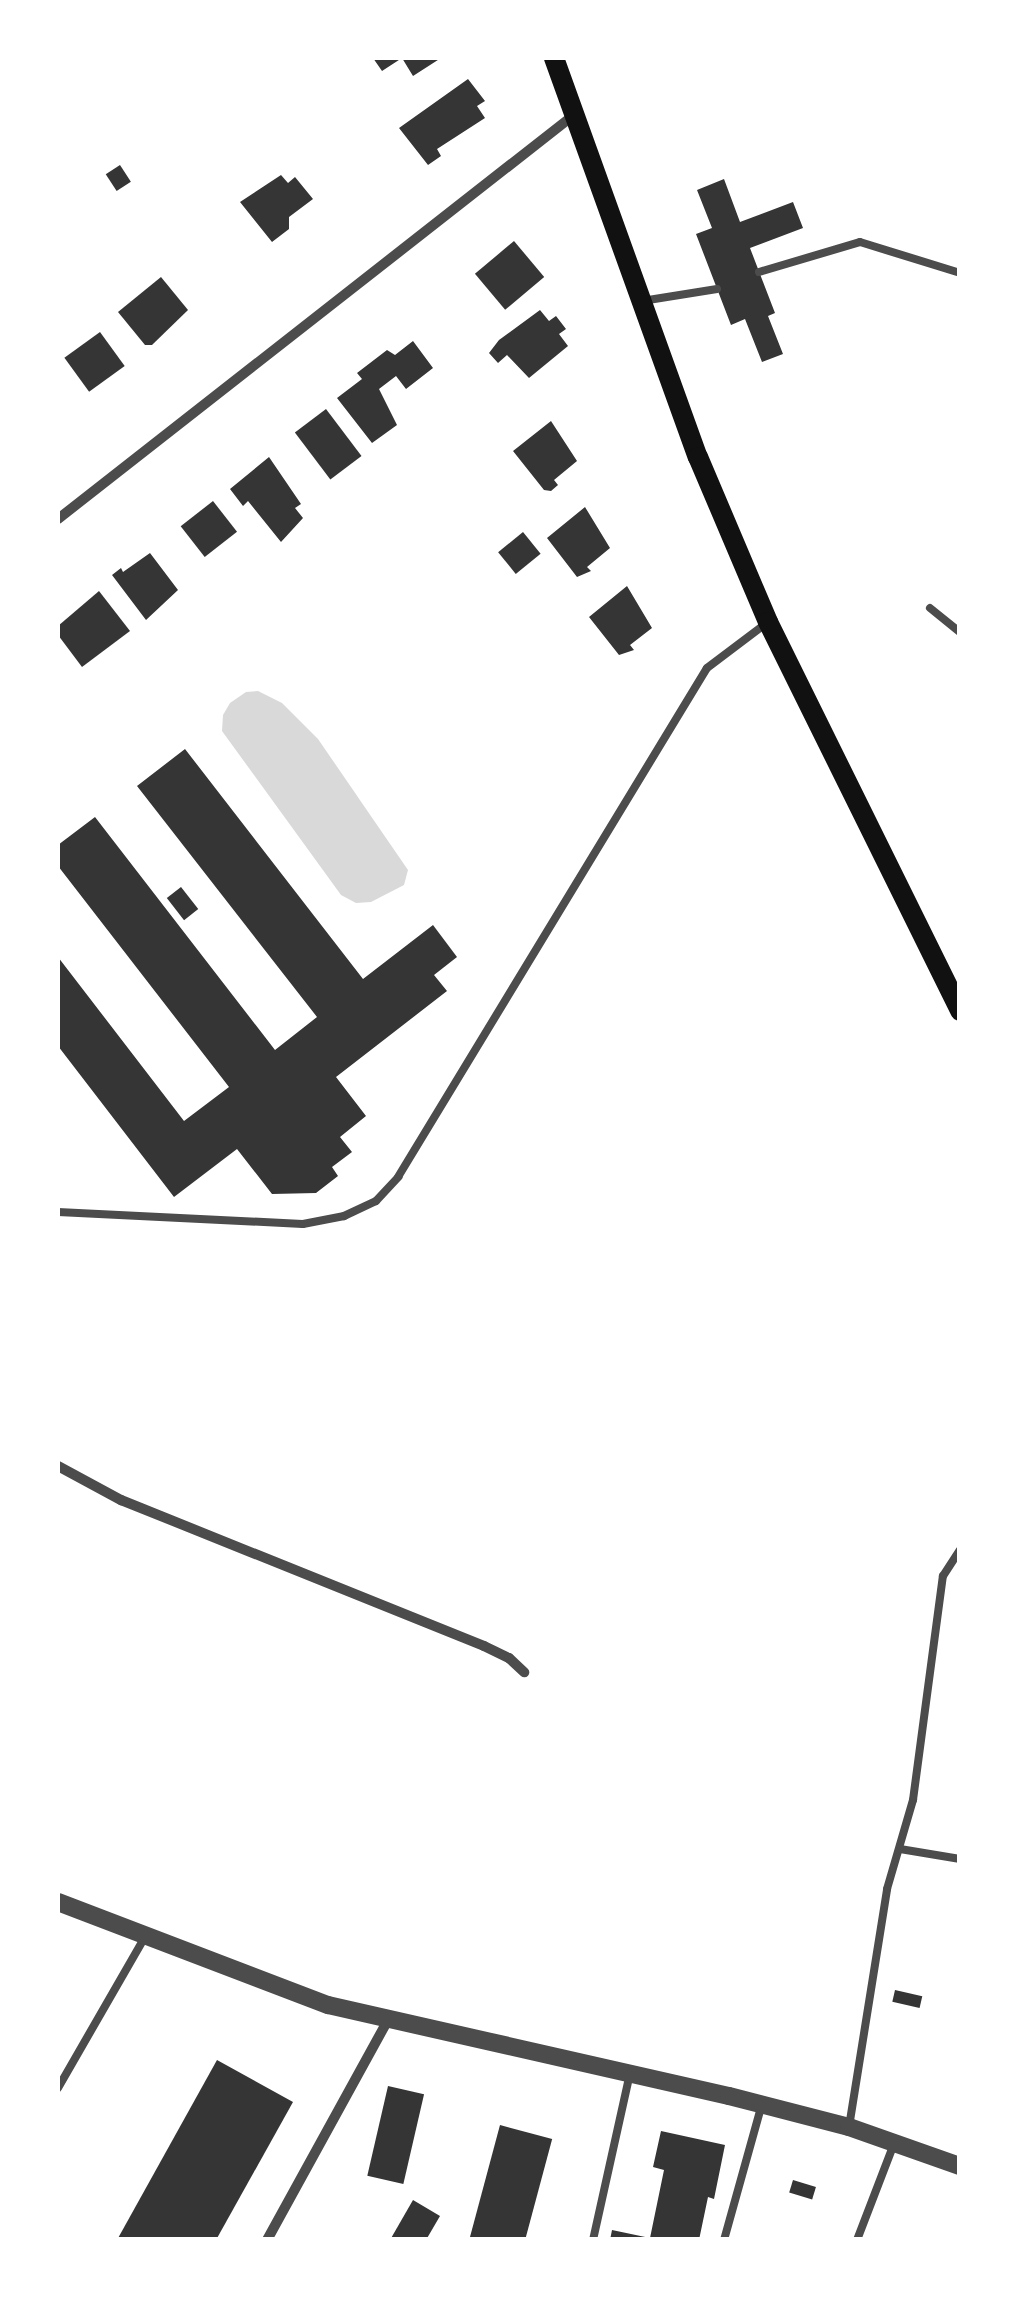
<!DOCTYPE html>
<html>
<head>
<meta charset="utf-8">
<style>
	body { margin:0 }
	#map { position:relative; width:1017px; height:2297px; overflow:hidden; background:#fff; font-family:Cabin,sans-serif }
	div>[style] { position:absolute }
	.water>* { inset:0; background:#d9d9d9 }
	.building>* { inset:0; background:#353535; transform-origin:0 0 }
	.service>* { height:8px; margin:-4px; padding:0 4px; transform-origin:4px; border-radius:4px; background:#4c4c4c }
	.minor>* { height:10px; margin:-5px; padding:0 5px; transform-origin:5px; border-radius:5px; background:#4c4c4c }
	.tertiary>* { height:18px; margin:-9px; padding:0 9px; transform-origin:9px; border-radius:9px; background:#4c4c4c }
	.secondary>* { height:20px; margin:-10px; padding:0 10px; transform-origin:10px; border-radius:10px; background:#111 }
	span { translate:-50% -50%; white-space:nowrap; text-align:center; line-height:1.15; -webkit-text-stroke:8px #fff; paint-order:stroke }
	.frame { position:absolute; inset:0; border:60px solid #fff; pointer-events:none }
</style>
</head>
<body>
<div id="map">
	<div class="water">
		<i style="clip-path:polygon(258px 691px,282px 703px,318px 739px,408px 870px,404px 885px,371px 902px,356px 903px,341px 895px,222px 731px,223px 715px,230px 703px,246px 692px)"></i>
	</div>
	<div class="building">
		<i style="clip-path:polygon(373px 58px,441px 58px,413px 76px,402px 58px,382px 71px)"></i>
		<i style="clip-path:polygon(468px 79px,485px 101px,477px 106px,485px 118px,437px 149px,441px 156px,428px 165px,399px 128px)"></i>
		<i style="left:120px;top:165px;width:20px;height:17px;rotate:57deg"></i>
		<i style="clip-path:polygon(281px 175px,288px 183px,295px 177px,313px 199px,289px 217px,289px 229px,272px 242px,240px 202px)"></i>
		<i style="clip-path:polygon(724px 179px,740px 222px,793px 202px,803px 228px,750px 248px,775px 313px,768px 316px,783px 354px,762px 362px,745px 319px,731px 325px,696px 234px,712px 228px,697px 190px)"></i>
		<i style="left:514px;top:241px;width:47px;height:51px;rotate:50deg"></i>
		<i style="clip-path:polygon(161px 277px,188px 310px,152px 345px,145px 345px,118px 312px)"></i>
		<i style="clip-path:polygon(540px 310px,549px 321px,556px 316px,566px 329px,559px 334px,568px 346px,529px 378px,507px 355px,498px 363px,489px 353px,499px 340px)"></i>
		<i style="left:100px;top:332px;width:42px;height:44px;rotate:54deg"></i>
		<i style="clip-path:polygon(413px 341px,433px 368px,406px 389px,396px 376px,379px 389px,397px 425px,372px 443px,337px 398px,362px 379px,357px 373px,387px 350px,395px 355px)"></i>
		<i style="left:326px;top:409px;width:59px;height:39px;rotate:53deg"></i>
		<i style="clip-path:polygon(551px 421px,577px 461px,554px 480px,558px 485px,551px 491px,544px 490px,513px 451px)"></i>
		<i style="clip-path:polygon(269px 457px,301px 504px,295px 508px,303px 518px,281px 542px,248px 501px,243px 506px,230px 489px)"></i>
		<i style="left:213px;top:501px;width:39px;height:41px;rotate:52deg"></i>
		<i style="clip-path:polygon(585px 507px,610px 548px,587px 567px,591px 571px,577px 577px,547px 538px)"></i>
		<i style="left:523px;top:532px;width:28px;height:32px;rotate:51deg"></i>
		<i style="clip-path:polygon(150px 553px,178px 590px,146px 620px,112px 575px,121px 568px,123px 572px)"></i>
		<i style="clip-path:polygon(627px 586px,652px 628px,630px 645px,634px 650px,619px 655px,589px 617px)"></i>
		<i style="clip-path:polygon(99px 591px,130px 631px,82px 667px,58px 635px,58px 626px)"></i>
		<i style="clip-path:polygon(185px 749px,363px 979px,433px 925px,457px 957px,434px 975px,447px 991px,336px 1077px,366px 1116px,340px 1137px,352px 1152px,332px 1167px,338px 1176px,316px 1193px,272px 1194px,237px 1149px,174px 1197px,58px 1046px,58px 957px,184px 1121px,229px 1087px,58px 866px,58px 845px,95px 817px,275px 1050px,317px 1017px,137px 786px)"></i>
		<i style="left:181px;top:887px;width:28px;height:18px;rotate:52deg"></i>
		<i style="left:895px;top:1990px;width:28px;height:12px;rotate:13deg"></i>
		<i style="clip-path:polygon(217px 2060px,293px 2102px,216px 2240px,117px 2240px)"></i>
		<i style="left:388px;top:2086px;width:37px;height:92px;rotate:13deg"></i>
		<i style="left:500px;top:2125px;width:54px;height:119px;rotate:15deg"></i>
		<i style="clip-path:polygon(661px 2131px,725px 2145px,714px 2199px,708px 2197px,699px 2240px,610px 2240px,612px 2230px,650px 2238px,664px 2170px,653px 2167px)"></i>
		<i style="left:793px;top:2180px;width:24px;height:13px;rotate:17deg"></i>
		<i style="clip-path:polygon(413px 2200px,440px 2216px,426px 2240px,390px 2240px)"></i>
	</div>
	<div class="service">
		<i style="left:759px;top:272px;width:105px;rotate:-16.5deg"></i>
		<i style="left:860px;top:242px;width:105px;rotate:17.2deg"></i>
		<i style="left:642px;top:301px;width:76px;rotate:-9.1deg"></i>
		<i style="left:930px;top:608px;width:38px;rotate:39deg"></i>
		<i style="left:58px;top:1212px;width:245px;rotate:2.8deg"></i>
		<i style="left:303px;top:1224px;width:42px;rotate:-11deg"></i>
		<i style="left:344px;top:1216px;width:35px;rotate:-25deg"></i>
		<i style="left:376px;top:1201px;width:33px;rotate:-47deg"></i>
		<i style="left:398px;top:1177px;width:595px;rotate:-58.74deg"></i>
		<i style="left:707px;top:668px;width:76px;rotate:-37deg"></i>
		<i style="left:900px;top:1849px;width:61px;rotate:9.5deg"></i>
		<i style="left:58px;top:2088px;width:174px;rotate:-60.1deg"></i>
		<i style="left:849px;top:2127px;width:241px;rotate:-80.9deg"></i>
		<i style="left:887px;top:1889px;width:93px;rotate:-73.7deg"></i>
		<i style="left:913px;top:1800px;width:226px;rotate:-82.4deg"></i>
		<i style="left:943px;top:1576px;width:31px;rotate:-57deg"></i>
		<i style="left:593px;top:2240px;width:171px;rotate:-77.5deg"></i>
		<i style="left:724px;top:2240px;width:141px;rotate:-74.4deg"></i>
		<i style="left:857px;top:2240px;width:101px;rotate:-69deg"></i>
	</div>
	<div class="minor">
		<i style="left:58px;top:519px;width:657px;rotate:-38.07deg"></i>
		<i style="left:58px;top:1466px;width:72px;rotate:28.4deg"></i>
		<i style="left:121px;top:1500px;width:391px;rotate:21.9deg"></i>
		<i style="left:484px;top:1646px;width:28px;rotate:26deg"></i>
		<i style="left:509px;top:1658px;width:21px;rotate:43deg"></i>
		<i style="left:267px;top:2240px;width:249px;rotate:-61.2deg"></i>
	</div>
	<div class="tertiary">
		<i style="left:58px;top:1902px;width:289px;rotate:20.9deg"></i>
		<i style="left:328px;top:2005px;width:411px;rotate:12.8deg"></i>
		<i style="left:729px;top:2096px;width:124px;rotate:14.5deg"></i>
		<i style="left:849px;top:2127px;width:118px;rotate:19.4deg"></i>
	</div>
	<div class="secondary">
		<i style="left:554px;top:58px;width:424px;rotate:70.2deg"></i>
		<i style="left:698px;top:457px;width:179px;rotate:67deg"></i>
		<i style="left:768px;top:622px;width:434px;rotate:63.7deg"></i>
	</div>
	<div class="frame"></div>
</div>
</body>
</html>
